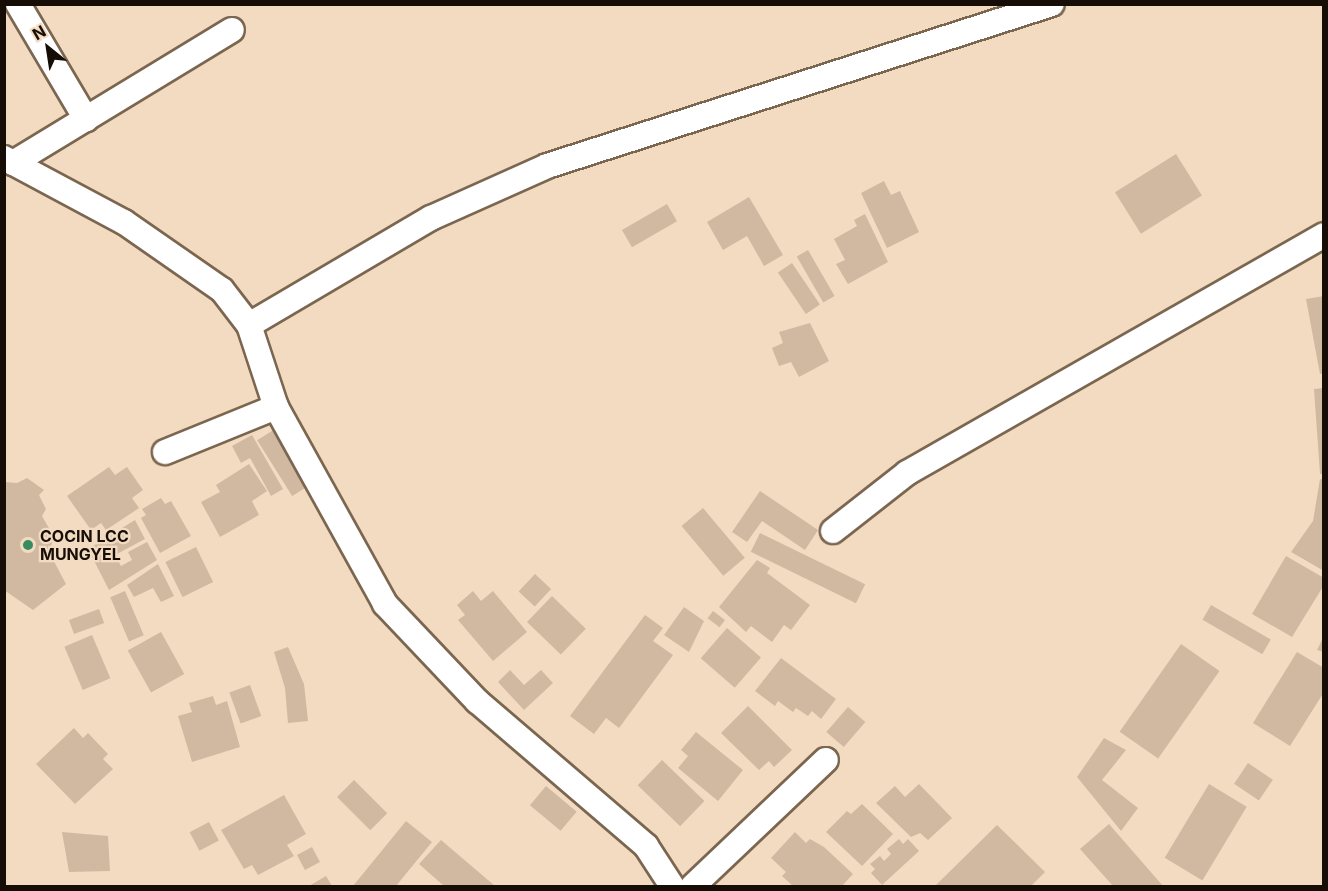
<!DOCTYPE html>
<html>
<head>
<meta charset="utf-8">
<style>
	body { margin:0 }
	#map { position:relative; width:1328px; height:891px; overflow:hidden; background:#f3dbc2; font-family:Inter,sans-serif }
	div>[style] { position:absolute }
	.building>* { inset:0; background:#d0b9a0; transform-origin:0 0 }
	.roads { filter:drop-shadow(2px 0 #7b6650) drop-shadow(-2px 0 #7b6650) drop-shadow(0 2px #7b6650) drop-shadow(0 -2px #7b6650) }
	.minor>* { height:24px; margin:-12px; padding:0 12px; transform-origin:12px; border-radius:12px; background:#fff }
	.dots>* { width:16px; height:16px; translate:-50% -50%; box-sizing:border-box; border:3px solid #f3dbc2; border-radius:50% }
	span { translate:-50% -50%; white-space:nowrap; text-align:center; line-height:1.15; -webkit-text-stroke:4.5px #f3dbc2; paint-order:stroke }
	.poi-label { font-size:16px; color:#160e06; font-weight:700 }
	.left { translate:0 -50%; text-align:left }
	.frame { position:absolute; inset:0; border:6px solid #160e06; pointer-events:none }
	.north { position:absolute; left:18px; top:18px; width:60px; height:60px; -webkit-text-stroke:4px #f3dbc2; paint-order:stroke; rotate:330deg; font-size:16px; font-weight:700; line-height:24px; text-align:center; color:#160e06 }
	.north::after { content:''; display:block; margin:auto; width:21px; height:27px; background:#160e06; clip-path:polygon(50% 0,100% 100%,50% 72%,0 100%) }
</style>
</head>
<body>
<div id="map">
	<div class="building">
		<i style="left:1176px;top:154px;width:49px;height:72px;rotate:58deg"></i>
		<i style="clip-path:polygon(884px 181px,891px 195px,900px 191px,919px 232px,887px 248px,861px 193px)"></i>
		<i style="clip-path:polygon(749px 197px,783px 255px,764px 266px,747px 236px,723px 250px,707px 222px)"></i>
		<i style="left:667px;top:204px;width:20px;height:52px;rotate:60deg"></i>
		<i style="clip-path:polygon(865px 214px,888px 262px,848px 284px,836px 264px,845px 260px,834px 239px,857px 226px,854px 220px)"></i>
		<i style="left:808px;top:250px;width:53px;height:13px;rotate:60deg"></i>
		<i style="left:792px;top:263px;width:50px;height:17px;rotate:56deg"></i>
		<i style="clip-path:polygon(1324px 296px,1324px 373px,1320px 374px,1306px 299px)"></i>
		<i style="clip-path:polygon(810px 323px,829px 361px,799px 377px,791px 362px,779px 366px,772px 348px,783px 343px,779px 332px)"></i>
		<i style="clip-path:polygon(1324px 388px,1324px 474px,1320px 474px,1314px 389px)"></i>
		<i style="left:275px;top:429px;width:66px;height:21px;rotate:58deg"></i>
		<i style="clip-path:polygon(252px 435px,283px 489px,271px 496px,250px 458px,241px 463px,232px 446px)"></i>
		<i style="clip-path:polygon(249px 464px,267px 491px,252px 501px,259px 515px,220px 537px,201px 502px,220px 492px,216px 485px)"></i>
		<i style="clip-path:polygon(109px 467px,115px 475px,127px 467px,143px 490px,132px 498px,139px 508px,106px 530px,101px 523px,91px 530px,67px 496px)"></i>
		<i style="clip-path:polygon(27px 478px,44px 490px,39px 495px,46px 509px,42px 516px,54px 537px,49px 552px,66px 584px,33px 610px,4px 590px,4px 482px,17px 483px)"></i>
		<i style="clip-path:polygon(1320px 479px,1324px 480px,1324px 571px,1291px 552px,1313px 521px)"></i>
		<i style="clip-path:polygon(760px 491px,818px 530px,805px 550px,762px 521px,747px 542px,732px 532px)"></i>
		<i style="clip-path:polygon(161px 498px,165px 504px,171px 501px,191px 536px,160px 553px,141px 518px,146px 515px,142px 509px)"></i>
		<i style="left:703px;top:508px;width:65px;height:28px;rotate:50deg"></i>
		<i style="clip-path:polygon(135px 520px,145px 539px,115px 555px,121px 566px,132px 560px,128px 552px,147px 542px,157px 560px,109px 590px,88px 549px)"></i>
		<i style="left:760px;top:533px;width:117px;height:21px;rotate:26deg"></i>
		<i style="left:196px;top:547px;width:39px;height:34px;rotate:64deg"></i>
		<i style="clip-path:polygon(1286px 556px,1324px 578px,1324px 585px,1292px 637px,1252px 614px)"></i>
		<i style="clip-path:polygon(757px 560px,770px 568px,767px 573px,810px 605px,791px 630px,784px 625px,772px 642px,751px 626px,746px 632px,719px 607px)"></i>
		<i style="clip-path:polygon(158px 564px,174px 596px,161px 602px,153px 588px,134px 597px,127px 585px)"></i>
		<i style="left:535px;top:574px;width:22px;height:24px;rotate:43deg"></i>
		<i style="left:125px;top:591px;width:48px;height:16px;rotate:67deg"></i>
		<i style="clip-path:polygon(473px 591px,481px 601px,493px 591px,527px 632px,493px 661px,458px 620px,465px 615px,457px 605px)"></i>
		<i style="left:552px;top:596px;width:47px;height:36px;rotate:44deg"></i>
		<i style="left:1211px;top:605px;width:69px;height:17px;rotate:30deg"></i>
		<i style="clip-path:polygon(684px 607px,704px 621px,689px 652px,664px 635px)"></i>
		<i style="left:99px;top:609px;width:15px;height:32px;rotate:70deg"></i>
		<i style="left:713px;top:611px;width:15px;height:9px;rotate:37deg"></i>
		<i style="clip-path:polygon(645px 615px,663px 628px,653px 641px,673px 655px,619px 728px,606px 718px,594px 734px,570px 716px)"></i>
		<i style="left:727px;top:628px;width:45px;height:40px;rotate:41deg"></i>
		<i style="left:161px;top:632px;width:48px;height:38px;rotate:61deg"></i>
		<i style="left:92px;top:635px;width:47px;height:30px;rotate:67deg"></i>
		<i style="clip-path:polygon(1324px 636px,1324px 652px,1317px 650px)"></i>
		<i style="left:1181px;top:644px;width:47px;height:107px;rotate:35deg"></i>
		<i style="clip-path:polygon(288px 647px,304px 684px,308px 721px,288px 723px,285px 688px,274px 652px)"></i>
		<i style="clip-path:polygon(1297px 652px,1324px 668px,1324px 692px,1290px 746px,1253px 723px)"></i>
		<i style="clip-path:polygon(781px 658px,836px 699px,821px 719px,812px 711px,808px 716px,796px 708px,793px 712px,778px 701px,775px 706px,755px 691px)"></i>
		<i style="clip-path:polygon(510px 670px,524px 685px,541px 670px,553px 683px,524px 710px,498px 682px)"></i>
		<i style="left:250px;top:685px;width:33px;height:22px;rotate:70deg"></i>
		<i style="clip-path:polygon(213px 696px,216px 705px,227px 701px,240px 747px,192px 762px,178px 716px,192px 712px,189px 703px)"></i>
		<i style="clip-path:polygon(748px 706px,792px 750px,774px 767px,769px 761px,759px 770px,721px 733px)"></i>
		<i style="left:848px;top:707px;width:23px;height:33px;rotate:41deg"></i>
		<i style="clip-path:polygon(74px 728px,83px 738px,88px 733px,108px 754px,103px 759px,113px 769px,75px 804px,36px 764px)"></i>
		<i style="clip-path:polygon(696px 732px,743px 770px,718px 801px,678px 768px,688px 756px,681px 750px)"></i>
		<i style="clip-path:polygon(1104px 738px,1126px 750px,1102px 780px,1138px 808px,1121px 831px,1077px 777px)"></i>
		<i style="left:662px;top:760px;width:59px;height:35px;rotate:44deg"></i>
		<i style="left:1248px;top:763px;width:30px;height:25px;rotate:34deg"></i>
		<i style="left:354px;top:780px;width:47px;height:24px;rotate:45deg"></i>
		<i style="clip-path:polygon(919px 784px,952px 818px,928px 840px,920px 833px,911px 837px,876px 803px,895px 786px,905px 797px)"></i>
		<i style="left:1209px;top:784px;width:44px;height:86px;rotate:31deg"></i>
		<i style="left:546px;top:786px;width:40px;height:25px;rotate:40deg"></i>
		<i style="clip-path:polygon(284px 795px,306px 834px,287px 845px,294px 856px,258px 875px,252px 865px,244px 869px,221px 830px)"></i>
		<i style="clip-path:polygon(862px 804px,893px 834px,862px 866px,826px 832px,847px 811px,851px 814px)"></i>
		<i style="clip-path:polygon(406px 821px,432px 842px,396px 886px,353px 886px)"></i>
		<i style="left:209px;top:822px;width:21px;height:22px;rotate:62deg"></i>
		<i style="clip-path:polygon(1109px 824px,1163px 886px,1113px 886px,1080px 849px)"></i>
		<i style="clip-path:polygon(997px 825px,1045px 872px,1031px 886px,935px 886px)"></i>
		<i style="clip-path:polygon(62px 832px,108px 836px,110px 871px,69px 872px)"></i>
		<i style="clip-path:polygon(795px 832px,806px 843px,810px 839px,824px 847px,853px 874px,842px 886px,793px 886px,782px 876px,786px 872px,771px 858px)"></i>
		<i style="clip-path:polygon(899px 839px,903px 844px,908px 839px,919px 851px,882px 885px,871px 873px,875px 869px,870px 864px,880px 856px,884px 861px,891px 854px,887px 849px)"></i>
		<i style="clip-path:polygon(441px 840px,495px 886px,444px 886px,419px 864px)"></i>
		<i style="left:312px;top:847px;width:17px;height:17px;rotate:62deg"></i>
		<i style="clip-path:polygon(326px 876px,332px 886px,309px 886px)"></i>
	</div>
	<div class="roads">
		<div class="minor">
			<i style="left:18px;top:4px;width:134px;rotate:59.4deg"></i>
			<i style="left:4px;top:158px;width:136px;rotate:28.1deg"></i>
			<i style="left:124px;top:222px;width:119px;rotate:34.8deg"></i>
			<i style="left:222px;top:290px;width:44px;rotate:52.4deg"></i>
			<i style="left:249px;top:325px;width:86px;rotate:71.8deg"></i>
			<i style="left:276px;top:407px;width:225px;rotate:61deg"></i>
			<i style="left:385px;top:604px;width:134px;rotate:46.5deg"></i>
			<i style="left:477px;top:701px;width:223px;rotate:40.6deg"></i>
			<i style="left:646px;top:846px;width:48px;rotate:57deg"></i>
			<i style="left:13px;top:163px;width:256px;rotate:-31.3deg"></i>
			<i style="left:249px;top:325px;width:211px;rotate:-30.5deg"></i>
			<i style="left:431px;top:218px;width:127px;rotate:-24.1deg"></i>
			<i style="left:547px;top:166px;width:530px;rotate:-17.79deg"></i>
			<i style="left:165px;top:452px;width:120px;rotate:-22.1deg"></i>
			<i style="left:833px;top:531px;width:94px;rotate:-38.1deg"></i>
			<i style="left:907px;top:473px;width:480px;rotate:-29.7deg"></i>
			<i style="left:693px;top:886px;width:183px;rotate:-43.5deg"></i>
		</div>
	</div>
	<div class="dots">
		<i style="left:28px;top:545px;background:#368c5f"></i>
	</div>
	<div class="poi-label">
		<span class="left" style="left:40px;top:545px">COCIN LCC<br>MUNGYEL</span>
	</div>
	<div class="frame"></div>
	<div class="north">N</div>
</div>
</body>
</html>
